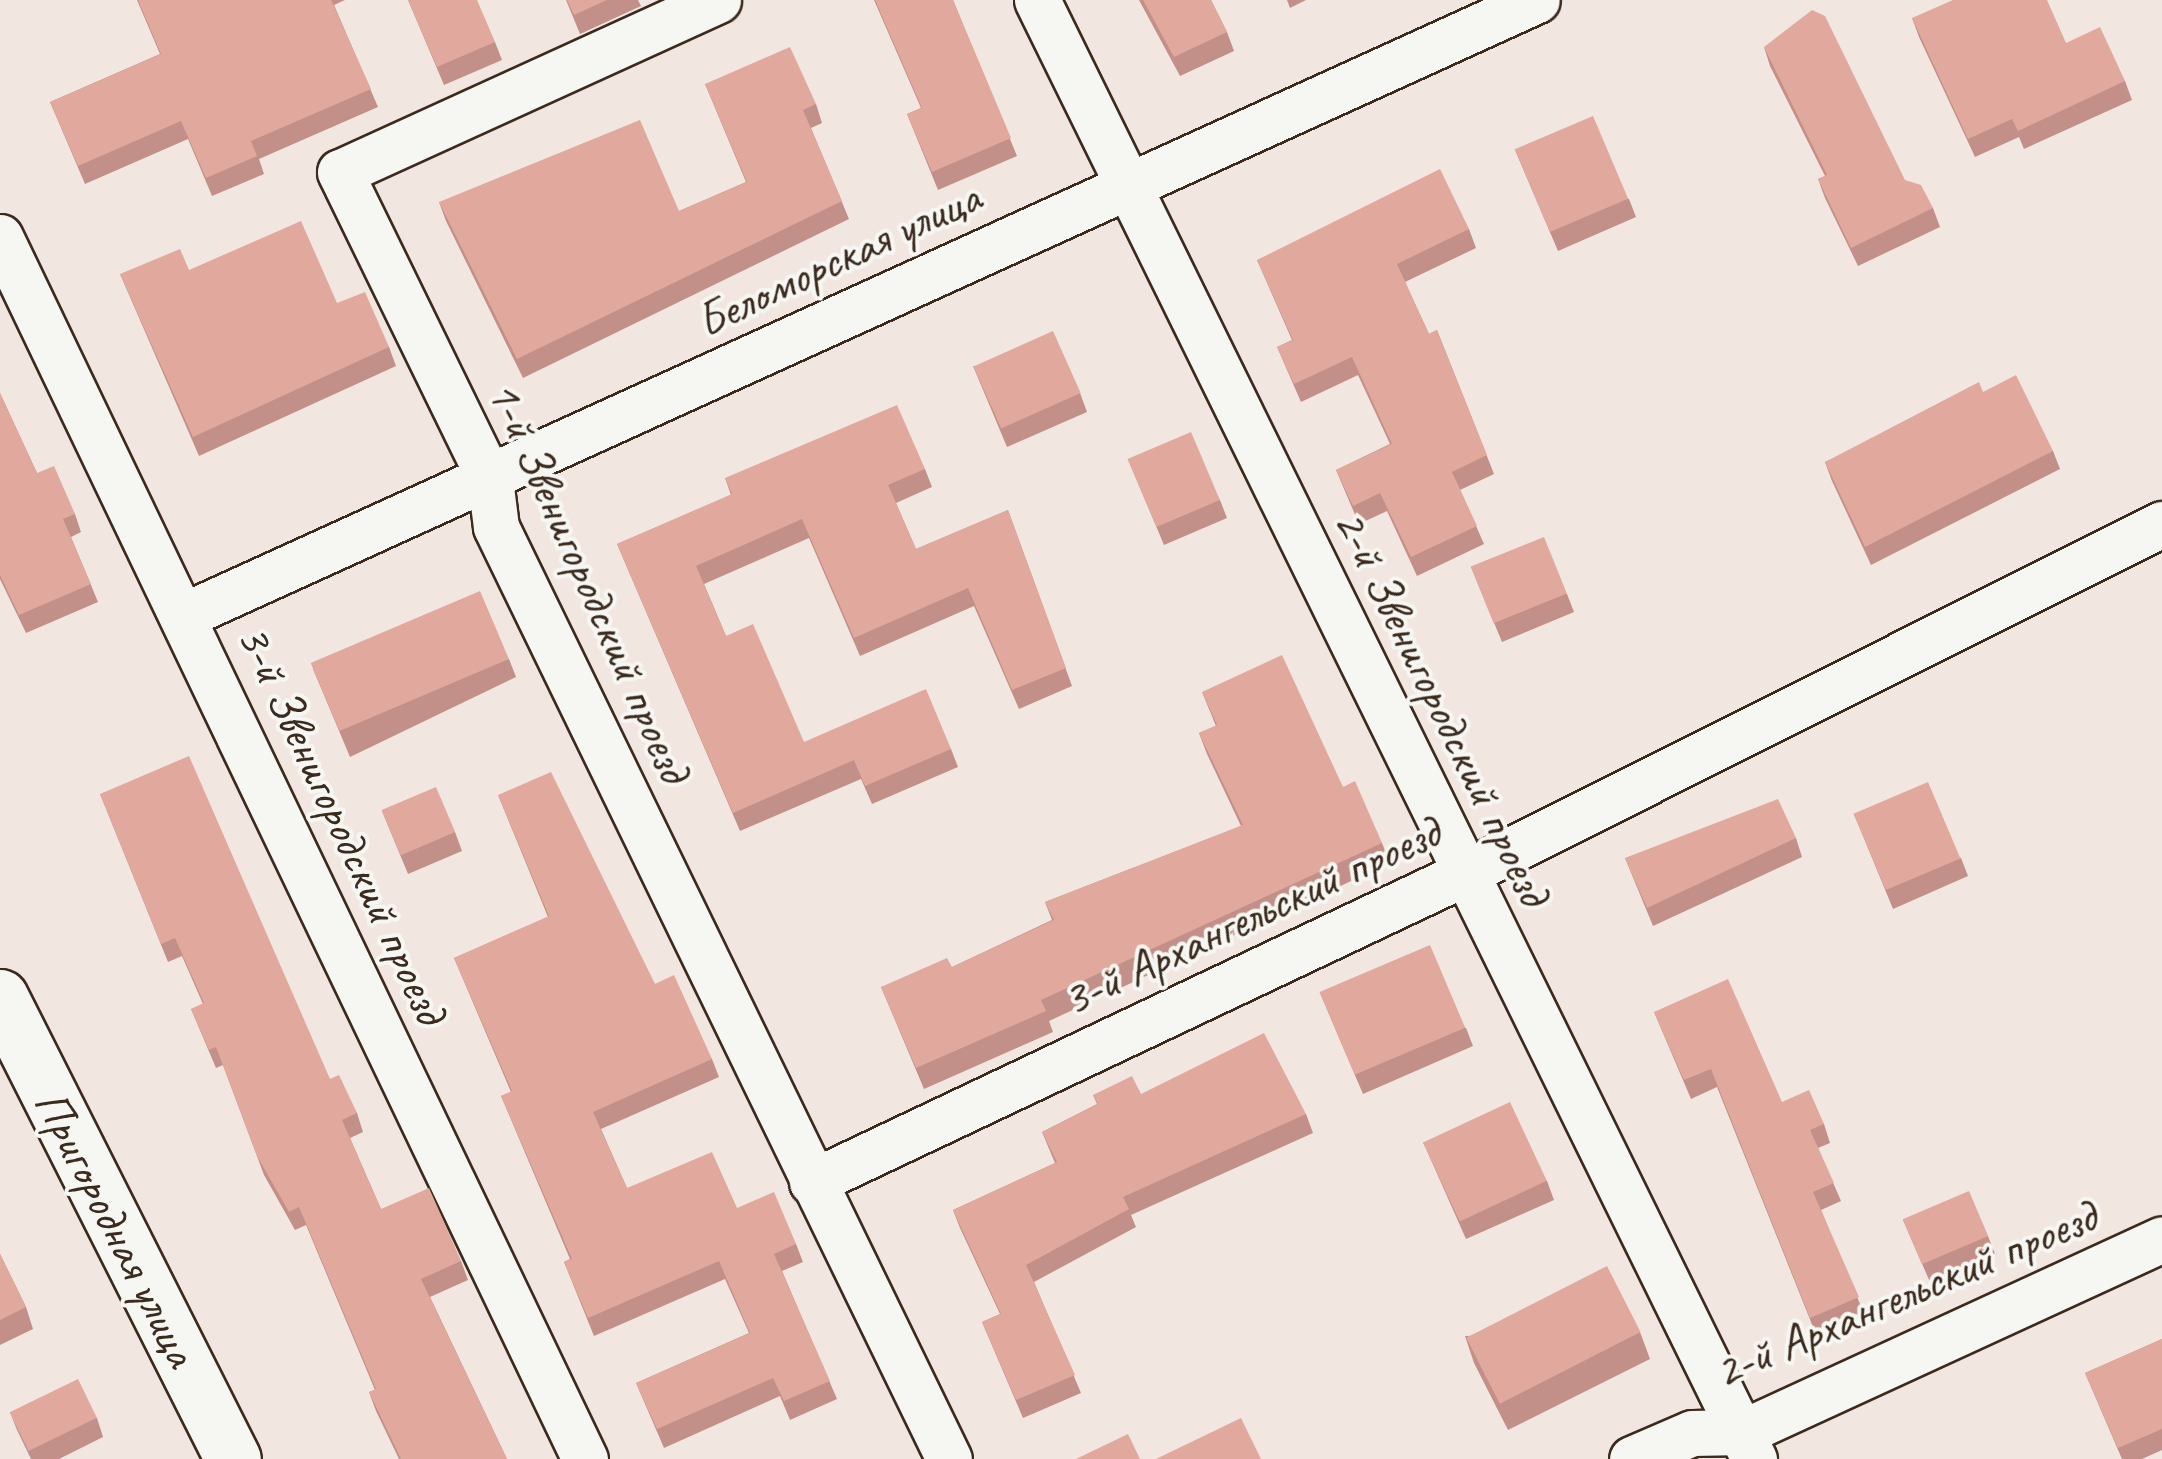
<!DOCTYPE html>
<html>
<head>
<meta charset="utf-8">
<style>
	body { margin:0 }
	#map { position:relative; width:2162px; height:1459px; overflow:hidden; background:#f2e6e1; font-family:Caveat,sans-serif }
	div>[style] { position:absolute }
	.roads { filter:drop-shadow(2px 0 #3b2a1e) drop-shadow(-2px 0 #3b2a1e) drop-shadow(0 2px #3b2a1e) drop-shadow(0 -2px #3b2a1e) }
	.street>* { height:45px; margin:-22.5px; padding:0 22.5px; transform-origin:22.5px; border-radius:22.5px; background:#f6f6f2 }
	.secondary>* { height:55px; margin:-27.5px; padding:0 27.5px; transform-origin:27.5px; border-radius:27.5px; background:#f6f6f2 }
	.wall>* { inset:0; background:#c29088 }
	.building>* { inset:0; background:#e1a89e; transform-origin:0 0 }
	span { translate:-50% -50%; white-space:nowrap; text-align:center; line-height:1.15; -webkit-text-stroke:8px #f6f6f2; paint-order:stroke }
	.street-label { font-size:48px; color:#3b2a1e }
</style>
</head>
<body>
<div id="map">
	<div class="roads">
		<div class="street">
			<i style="left:718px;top:0;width:415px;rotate:155.5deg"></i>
			<i style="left:340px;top:172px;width:342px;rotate:64deg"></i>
			<i style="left:490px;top:479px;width:48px;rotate:82.9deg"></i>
			<i style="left:496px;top:527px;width:1036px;rotate:64.08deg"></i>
			<i style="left:1037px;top:0;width:1626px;rotate:63.83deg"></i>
			<i style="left:0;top:237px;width:1355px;rotate:64.42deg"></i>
			<i style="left:185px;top:615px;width:1485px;rotate:-24.46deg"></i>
			<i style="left:812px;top:1182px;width:720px;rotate:-25.32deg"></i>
			<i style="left:1463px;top:874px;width:782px;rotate:-26.6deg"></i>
			<i style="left:1632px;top:1459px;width:65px;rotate:-23.4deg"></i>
			<i style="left:1692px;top:1433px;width:51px;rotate:-1.1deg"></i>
			<i style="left:1743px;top:1432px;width:461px;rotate:-24.7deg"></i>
		</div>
		<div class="secondary">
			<i style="left:0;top:997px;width:517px;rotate:63.24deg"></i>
		</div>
	</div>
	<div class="wall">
		<i style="clip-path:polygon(137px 0,345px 0,334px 5px,378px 107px,259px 159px,264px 174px,212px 196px,188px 139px,85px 184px,50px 102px,160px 54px)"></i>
		<i style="clip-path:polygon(408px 0,495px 42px,502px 60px,444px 85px)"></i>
		<i style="clip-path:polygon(566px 0,638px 0,641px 6px,580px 34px)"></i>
		<i style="clip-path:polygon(874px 0,953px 0,1017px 156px,938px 190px,907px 114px,921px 108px)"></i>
		<i style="clip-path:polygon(1139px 0,1211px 0,1227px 32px,1234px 51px,1180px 76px)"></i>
		<i style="clip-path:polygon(1287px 0,1306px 0,1290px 8px)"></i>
		<i style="clip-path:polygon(1912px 18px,2066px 43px,2125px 81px,2132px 100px,2024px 149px,2019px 137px,1975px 157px,1919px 37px)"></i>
		<i style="clip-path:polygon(1764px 47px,1933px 208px,1940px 227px,1858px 266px,1825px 198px,1818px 179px,1825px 176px,1770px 66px)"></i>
		<i style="clip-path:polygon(705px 84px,816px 104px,822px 123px,811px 128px,849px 219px,523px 378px,446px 221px,439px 202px,679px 211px,746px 182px)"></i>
		<i style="clip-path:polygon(1515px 150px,1629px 199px,1636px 217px,1558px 251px)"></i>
		<i style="clip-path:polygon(1469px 229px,1476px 248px,1405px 282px,1429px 334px,1437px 330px,1494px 474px,1460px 490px,1484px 544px,1417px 576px,1387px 511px,1359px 524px,1336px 470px,1390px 444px,1358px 375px,1301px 402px,1277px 347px,1292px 340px,1257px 260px)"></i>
		<i style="clip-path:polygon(189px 270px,337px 303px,389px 347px,396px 366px,199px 456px,120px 274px)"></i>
		<i style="clip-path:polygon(973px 366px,1080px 393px,1087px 412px,1007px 447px)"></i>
		<i style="clip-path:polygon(1983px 392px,2053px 451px,2060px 469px,1871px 565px,1832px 481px,1825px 462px)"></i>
		<i style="clip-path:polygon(0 393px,37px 473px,75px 514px,81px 532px,71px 537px,98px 602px,26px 633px,0 579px)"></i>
		<i style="clip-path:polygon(1128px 459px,1220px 500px,1227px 518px,1164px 545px)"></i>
		<i style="clip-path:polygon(925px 469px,932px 487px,896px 503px,916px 549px,1008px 510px,1072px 686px,1019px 709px,974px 606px,860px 656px,809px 538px,704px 584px,726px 636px,804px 742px,951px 749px,958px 767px,872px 804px,861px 779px,740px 831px,617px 544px,731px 495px,725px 478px)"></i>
		<i style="clip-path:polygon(1471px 567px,1567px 594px,1574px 612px,1502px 642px)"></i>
		<i style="clip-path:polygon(509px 659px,516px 677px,350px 757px,313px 669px)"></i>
		<i style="clip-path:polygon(1202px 692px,1343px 787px,1382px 843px,1390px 863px,1049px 1021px,1053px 1032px,924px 1089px,881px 987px,952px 967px,1052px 920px,1045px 902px,1241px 826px,1207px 754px,1199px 733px,1216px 726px)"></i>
		<i style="clip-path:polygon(100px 794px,357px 1113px,363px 1132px,350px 1138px,381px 1209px,461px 1261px,468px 1280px,430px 1297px,507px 1459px,399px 1459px,376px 1411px,369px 1392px,375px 1390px,306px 1225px,295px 1230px,264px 1175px,223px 1065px,216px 1068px,191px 1009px,203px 1004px,182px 956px,168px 962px)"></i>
		<i style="clip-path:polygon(498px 795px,655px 984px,712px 1059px,719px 1077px,601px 1129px,627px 1188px,737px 1208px,796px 1244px,803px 1262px,782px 1271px,837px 1399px,790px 1420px,780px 1396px,664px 1448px,636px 1383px,749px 1333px,725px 1279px,594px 1336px,564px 1262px,570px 1259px,501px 1096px,511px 1092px,454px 958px,548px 917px)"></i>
		<i style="clip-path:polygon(382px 811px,455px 832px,462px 851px,408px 874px)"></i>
		<i style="clip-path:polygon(1854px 814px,1961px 858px,1968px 876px,1893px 909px)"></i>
		<i style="clip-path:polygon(1796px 838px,1802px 857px,1653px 926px,1625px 858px)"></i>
		<i style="clip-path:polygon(1320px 993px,1466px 1028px,1473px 1046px,1363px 1094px)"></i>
		<i style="clip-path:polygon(1654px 1012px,1782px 1102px,1824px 1124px,1830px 1143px,1818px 1148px,1841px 1201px,1821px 1210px,1865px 1316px,1817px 1337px,1717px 1087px,1691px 1099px)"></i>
		<i style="clip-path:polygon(1141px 1094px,1306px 1114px,1313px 1133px,1131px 1215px,1136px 1227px,1034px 1282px,1081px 1393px,1023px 1418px,982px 1322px,1000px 1314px,960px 1228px,953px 1210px,1055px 1163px,1042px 1132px,1097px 1104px,1093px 1095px)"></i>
		<i style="clip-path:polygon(1423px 1142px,1547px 1181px,1554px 1200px,1466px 1239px)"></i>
		<i style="clip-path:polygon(1903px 1220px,1988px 1236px,1995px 1254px,1930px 1282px)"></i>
		<i style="clip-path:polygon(0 1254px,26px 1307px,33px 1329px,0 1345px)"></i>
		<i style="clip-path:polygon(1640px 1332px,1650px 1359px,1508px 1430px,1474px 1363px,1465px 1336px)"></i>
		<i style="clip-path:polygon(2162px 1339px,2162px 1450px,2142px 1459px,2122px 1459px,2085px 1373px)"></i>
		<i style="clip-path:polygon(10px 1412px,97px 1418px,103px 1437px,59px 1459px,31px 1459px,17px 1430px)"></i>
	</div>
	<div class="building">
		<i style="clip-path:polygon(138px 0,331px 0,371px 89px,251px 141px,257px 156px,206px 178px,181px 121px,78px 166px,50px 102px,161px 54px)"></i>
		<i style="clip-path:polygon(408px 0,477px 0,495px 42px,437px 67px)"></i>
		<i style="clip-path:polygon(567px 0,607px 0,574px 15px)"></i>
		<i style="clip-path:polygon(875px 0,953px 0,1011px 138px,932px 172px,907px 114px,922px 108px)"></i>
		<i style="clip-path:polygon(1143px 0,1211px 0,1227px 32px,1174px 57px)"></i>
		<i style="clip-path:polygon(1953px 0,2047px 0,2066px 43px,2100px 27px,2125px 81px,2018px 131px,2012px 119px,1968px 139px,1912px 18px)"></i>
		<i style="clip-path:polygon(1812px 10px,1825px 16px,1905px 180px,1921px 185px,1933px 208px,1851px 248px,1818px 179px,1827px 175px,1764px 47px)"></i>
		<i style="clip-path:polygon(790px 47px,816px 104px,803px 110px,842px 201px,517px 359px,439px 202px,640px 120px,679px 211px,747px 182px,705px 84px)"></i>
		<i style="left:1593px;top:116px;width:90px;height:85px;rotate:67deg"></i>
		<i style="clip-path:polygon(1440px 169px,1469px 229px,1397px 264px,1429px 334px,1437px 330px,1487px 455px,1452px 472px,1477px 526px,1411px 557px,1380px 493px,1353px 506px,1336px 470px,1392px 444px,1352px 357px,1294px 384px,1277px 347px,1293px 340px,1257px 260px)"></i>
		<i style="clip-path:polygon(301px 221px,337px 303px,365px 292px,389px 347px,193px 437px,120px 274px,180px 249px,189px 270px)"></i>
		<i style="left:1053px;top:331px;width:68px;height:87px;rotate:66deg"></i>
		<i style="clip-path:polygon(2016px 375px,2053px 451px,1865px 547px,1825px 462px,1979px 382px,1983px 392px)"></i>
		<i style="clip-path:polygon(0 393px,37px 473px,54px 466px,75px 514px,63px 519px,91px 584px,19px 615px,0 575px)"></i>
		<i style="clip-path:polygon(897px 405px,925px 469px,888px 485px,916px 549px,1008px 510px,1066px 668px,1012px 690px,968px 588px,854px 638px,802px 519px,696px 566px,726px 636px,753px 624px,804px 742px,926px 689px,951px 749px,865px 786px,854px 760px,733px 813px,617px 544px,732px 494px,725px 478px)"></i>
		<i style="left:1191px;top:432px;width:74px;height:69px;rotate:67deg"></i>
		<i style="left:1544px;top:537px;width:61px;height:79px;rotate:68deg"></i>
		<i style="left:480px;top:591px;width:74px;height:184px;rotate:67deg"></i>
		<i style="clip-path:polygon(1282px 655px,1343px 787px,1355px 781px,1382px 843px,1041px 1000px,1046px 1011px,916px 1068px,881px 987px,947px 958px,952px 967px,1054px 920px,1045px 902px,1243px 825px,1199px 733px,1217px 725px,1202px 692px)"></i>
		<i style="clip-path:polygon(189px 756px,330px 1079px,339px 1075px,357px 1113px,342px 1120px,381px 1209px,429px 1188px,437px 1206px,461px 1261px,421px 1279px,507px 1459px,401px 1459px,369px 1392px,376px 1389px,299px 1207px,289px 1212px,257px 1156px,216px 1047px,209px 1050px,191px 1009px,204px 1003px,175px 938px,161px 944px,100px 794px)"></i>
		<i style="clip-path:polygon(551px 772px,655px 984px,674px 975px,712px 1059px,593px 1112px,627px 1188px,712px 1152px,737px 1208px,774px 1192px,796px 1244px,774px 1254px,830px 1381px,784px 1401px,773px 1378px,657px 1429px,636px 1383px,750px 1333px,719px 1261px,588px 1318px,564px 1262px,572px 1259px,501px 1096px,512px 1091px,454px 958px,549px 916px,498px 795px)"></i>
		<i style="left:1928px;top:782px;width:83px;height:81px;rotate:67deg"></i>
		<i style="left:436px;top:787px;width:49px;height:59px;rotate:67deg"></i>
		<i style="clip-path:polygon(1778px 799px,1796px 838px,1647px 908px,1625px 858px)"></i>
		<i style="left:1430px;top:945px;width:90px;height:120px;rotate:67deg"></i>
		<i style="clip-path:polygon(1728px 979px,1782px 1102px,1809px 1090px,1824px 1124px,1810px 1130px,1834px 1183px,1813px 1192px,1859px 1297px,1810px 1318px,1711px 1069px,1684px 1080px,1654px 1012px)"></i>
		<i style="clip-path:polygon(1264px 1033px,1306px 1114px,1123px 1197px,1129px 1209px,1026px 1265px,1075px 1375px,1016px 1400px,982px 1322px,1001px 1314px,953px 1210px,1057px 1162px,1042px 1132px,1098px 1104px,1093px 1095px,1132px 1076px,1141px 1094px)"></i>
		<i style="left:1510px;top:1102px;width:87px;height:96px;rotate:65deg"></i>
		<i style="left:1969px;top:1191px;width:49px;height:72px;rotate:67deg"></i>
		<i style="clip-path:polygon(0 1254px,26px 1307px,0 1320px)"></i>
		<i style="left:1607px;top:1266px;width:74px;height:158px;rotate:63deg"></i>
		<i style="clip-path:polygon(2162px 1339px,2162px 1429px,2118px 1448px,2085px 1373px)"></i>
		<i style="left:78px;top:1379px;width:43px;height:76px;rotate:64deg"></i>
		<i style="clip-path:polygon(1241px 1418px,1261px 1459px,1156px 1459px)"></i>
		<i style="clip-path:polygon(1128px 1434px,1140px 1459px,1076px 1459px)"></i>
	</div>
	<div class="street-label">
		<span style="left:838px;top:259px;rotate:-25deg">Беломорская улица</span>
		<span style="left:589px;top:581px;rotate:66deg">1-й Звенигородский проезд</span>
		<span style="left:1442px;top:707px;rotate:64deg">2-й Звенигородский проезд</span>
		<span style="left:342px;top:824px;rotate:65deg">3-й Звенигородский проезд</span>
		<span style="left:1251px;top:916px;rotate:-25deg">3-й Архангельский проезд</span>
		<span style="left:116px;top:1228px;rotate:63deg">Пригородная улица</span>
		<span style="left:1905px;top:1294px;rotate:-23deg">2-й Архангельский проезд</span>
	</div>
</div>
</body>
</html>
